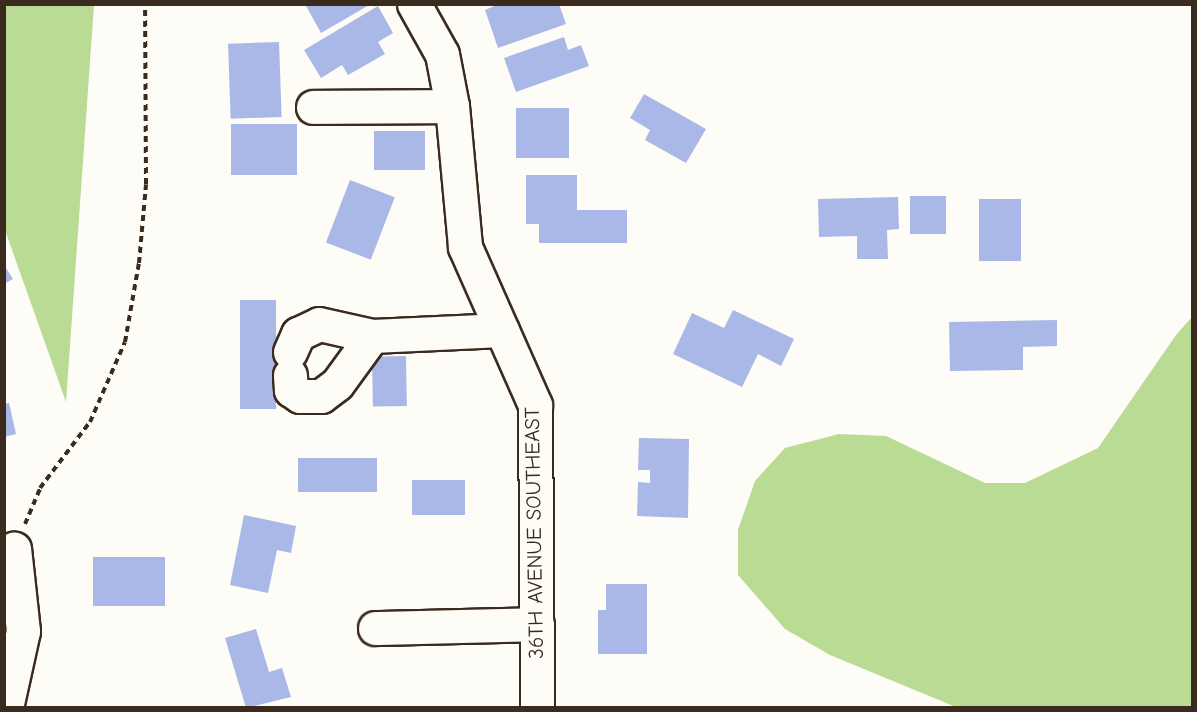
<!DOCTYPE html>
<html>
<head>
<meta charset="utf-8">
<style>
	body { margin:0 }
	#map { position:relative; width:1197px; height:712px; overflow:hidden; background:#fdfcf7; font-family:"Comic Neue",sans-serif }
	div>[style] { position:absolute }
	.green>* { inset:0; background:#b9db94 }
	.building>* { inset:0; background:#aab8e7; transform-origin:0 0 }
	.path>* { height:4px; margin-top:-2px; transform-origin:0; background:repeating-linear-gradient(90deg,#3b2a1e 0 6px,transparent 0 10.5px) }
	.roads { filter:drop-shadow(2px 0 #3b2a1e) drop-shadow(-2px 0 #3b2a1e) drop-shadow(0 2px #3b2a1e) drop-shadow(0 -2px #3b2a1e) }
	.minor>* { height:33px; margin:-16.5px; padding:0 16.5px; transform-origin:16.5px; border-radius:16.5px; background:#fdfcf7 }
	span { translate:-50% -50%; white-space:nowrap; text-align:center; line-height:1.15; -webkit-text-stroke:5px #fdfcf7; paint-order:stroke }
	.street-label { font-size:21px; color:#3b2a1e }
	.frame { position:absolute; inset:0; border:6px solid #3b2a1e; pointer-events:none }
</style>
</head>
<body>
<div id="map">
	<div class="green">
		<i style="clip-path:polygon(5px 4px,94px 5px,66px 402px,5px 230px)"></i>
		<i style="clip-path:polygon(1192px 317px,1192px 707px,956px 707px,830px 655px,785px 629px,738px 575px,738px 530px,755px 481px,785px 448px,839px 434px,886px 436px,985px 483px,1025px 483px,1098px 448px,1176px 335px)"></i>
	</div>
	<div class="building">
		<i style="clip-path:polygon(305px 4px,371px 4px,321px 33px)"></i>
		<i style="clip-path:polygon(499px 4px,559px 4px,566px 24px,498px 48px,485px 10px)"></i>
		<i style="clip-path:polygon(378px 6px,393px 33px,378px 42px,385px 54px,348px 75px,342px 65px,321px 78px,304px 50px)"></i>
		<i style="clip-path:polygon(564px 37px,568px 50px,581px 45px,589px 66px,516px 92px,504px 58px)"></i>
		<i style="left:279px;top:42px;width:75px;height:51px;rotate:88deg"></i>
		<i style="clip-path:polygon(644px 94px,706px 129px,686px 163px,645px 140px,650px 130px,630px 118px)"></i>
		<i style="left:516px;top:108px;width:53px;height:50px"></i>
		<i style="left:297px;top:124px;width:51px;height:66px;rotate:90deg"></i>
		<i style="left:374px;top:131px;width:51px;height:39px"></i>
		<i style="clip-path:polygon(526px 175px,577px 175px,577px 210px,627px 210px,627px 243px,539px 243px,539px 224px,526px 224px)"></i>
		<i style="left:350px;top:180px;width:48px;height:67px;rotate:21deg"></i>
		<i style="left:910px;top:196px;width:36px;height:38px"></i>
		<i style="clip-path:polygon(898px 197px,899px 229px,887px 230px,888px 259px,857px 259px,857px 236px,819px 237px,818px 199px)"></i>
		<i style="left:979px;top:199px;width:42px;height:62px"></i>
		<i style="clip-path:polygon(4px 265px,13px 279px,4px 284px)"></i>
		<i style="left:240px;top:300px;width:36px;height:109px"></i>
		<i style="clip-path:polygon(733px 310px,794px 339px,781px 366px,758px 354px,742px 387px,673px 354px,692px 313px,724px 328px)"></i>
		<i style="clip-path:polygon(1057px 320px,1057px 346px,1023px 347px,1023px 370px,950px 371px,949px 322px)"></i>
		<i style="left:406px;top:356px;width:50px;height:34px;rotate:89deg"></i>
		<i style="clip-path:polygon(9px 403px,16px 434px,4px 437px,4px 404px)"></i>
		<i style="clip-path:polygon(639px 438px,689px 439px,688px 518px,637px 516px,638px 482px,650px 483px,650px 470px,638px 470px)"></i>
		<i style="left:298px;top:458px;width:79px;height:34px"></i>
		<i style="left:412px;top:480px;width:53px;height:35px"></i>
		<i style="clip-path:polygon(244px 515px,296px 526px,291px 553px,277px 550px,268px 593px,230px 585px)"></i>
		<i style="left:93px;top:557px;width:72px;height:49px"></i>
		<i style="clip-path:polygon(606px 584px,647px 584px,647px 654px,598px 654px,598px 610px,606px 610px)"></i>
		<i style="clip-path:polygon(256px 629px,269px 672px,282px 668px,291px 697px,246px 708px,225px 638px)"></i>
	</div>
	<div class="path">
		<i style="left:25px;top:524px;width:39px;rotate:-67deg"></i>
		<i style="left:40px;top:488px;width:83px;rotate:-52.9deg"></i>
		<i style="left:90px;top:422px;width:87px;rotate:-66.4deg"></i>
		<i style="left:125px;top:342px;width:80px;rotate:-80deg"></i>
		<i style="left:139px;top:263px;width:79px;rotate:-84.9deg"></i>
		<i style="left:146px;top:184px;width:180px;rotate:-90.3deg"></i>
	</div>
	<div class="roads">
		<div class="minor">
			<i style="left:414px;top:4px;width:57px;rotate:60.8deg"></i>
			<i style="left:442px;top:54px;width:53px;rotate:79.1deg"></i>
			<i style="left:452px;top:106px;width:142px;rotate:84.7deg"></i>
			<i style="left:465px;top:247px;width:173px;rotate:66.1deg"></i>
			<i style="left:535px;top:405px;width:303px;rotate:89.6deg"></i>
			<i style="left:313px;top:107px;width:139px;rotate:-0.4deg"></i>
			<i style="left:372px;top:336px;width:130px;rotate:-2.6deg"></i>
			<i style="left:290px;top:352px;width:20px;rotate:-66deg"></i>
			<i style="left:298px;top:334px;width:23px;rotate:-25deg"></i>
			<i style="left:319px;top:324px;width:54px;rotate:12.8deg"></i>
			<i style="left:372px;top:336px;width:59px;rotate:126.1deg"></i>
			<i style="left:337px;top:384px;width:20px;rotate:143deg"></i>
			<i style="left:321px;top:396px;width:21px;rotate:180deg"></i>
			<i style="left:300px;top:396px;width:11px;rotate:-146deg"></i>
			<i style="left:291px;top:390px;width:15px;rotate:-94deg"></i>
			<i style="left:375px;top:628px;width:162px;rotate:-1.4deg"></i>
			<i style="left:6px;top:708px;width:79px;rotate:-77.6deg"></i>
			<i style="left:23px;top:631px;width:83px;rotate:-96.2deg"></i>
		</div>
	</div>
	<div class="street-label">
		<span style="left:534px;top:533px;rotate:-91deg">36TH AVENUE SOUTHEAST</span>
	</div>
	<div class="frame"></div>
</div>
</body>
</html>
